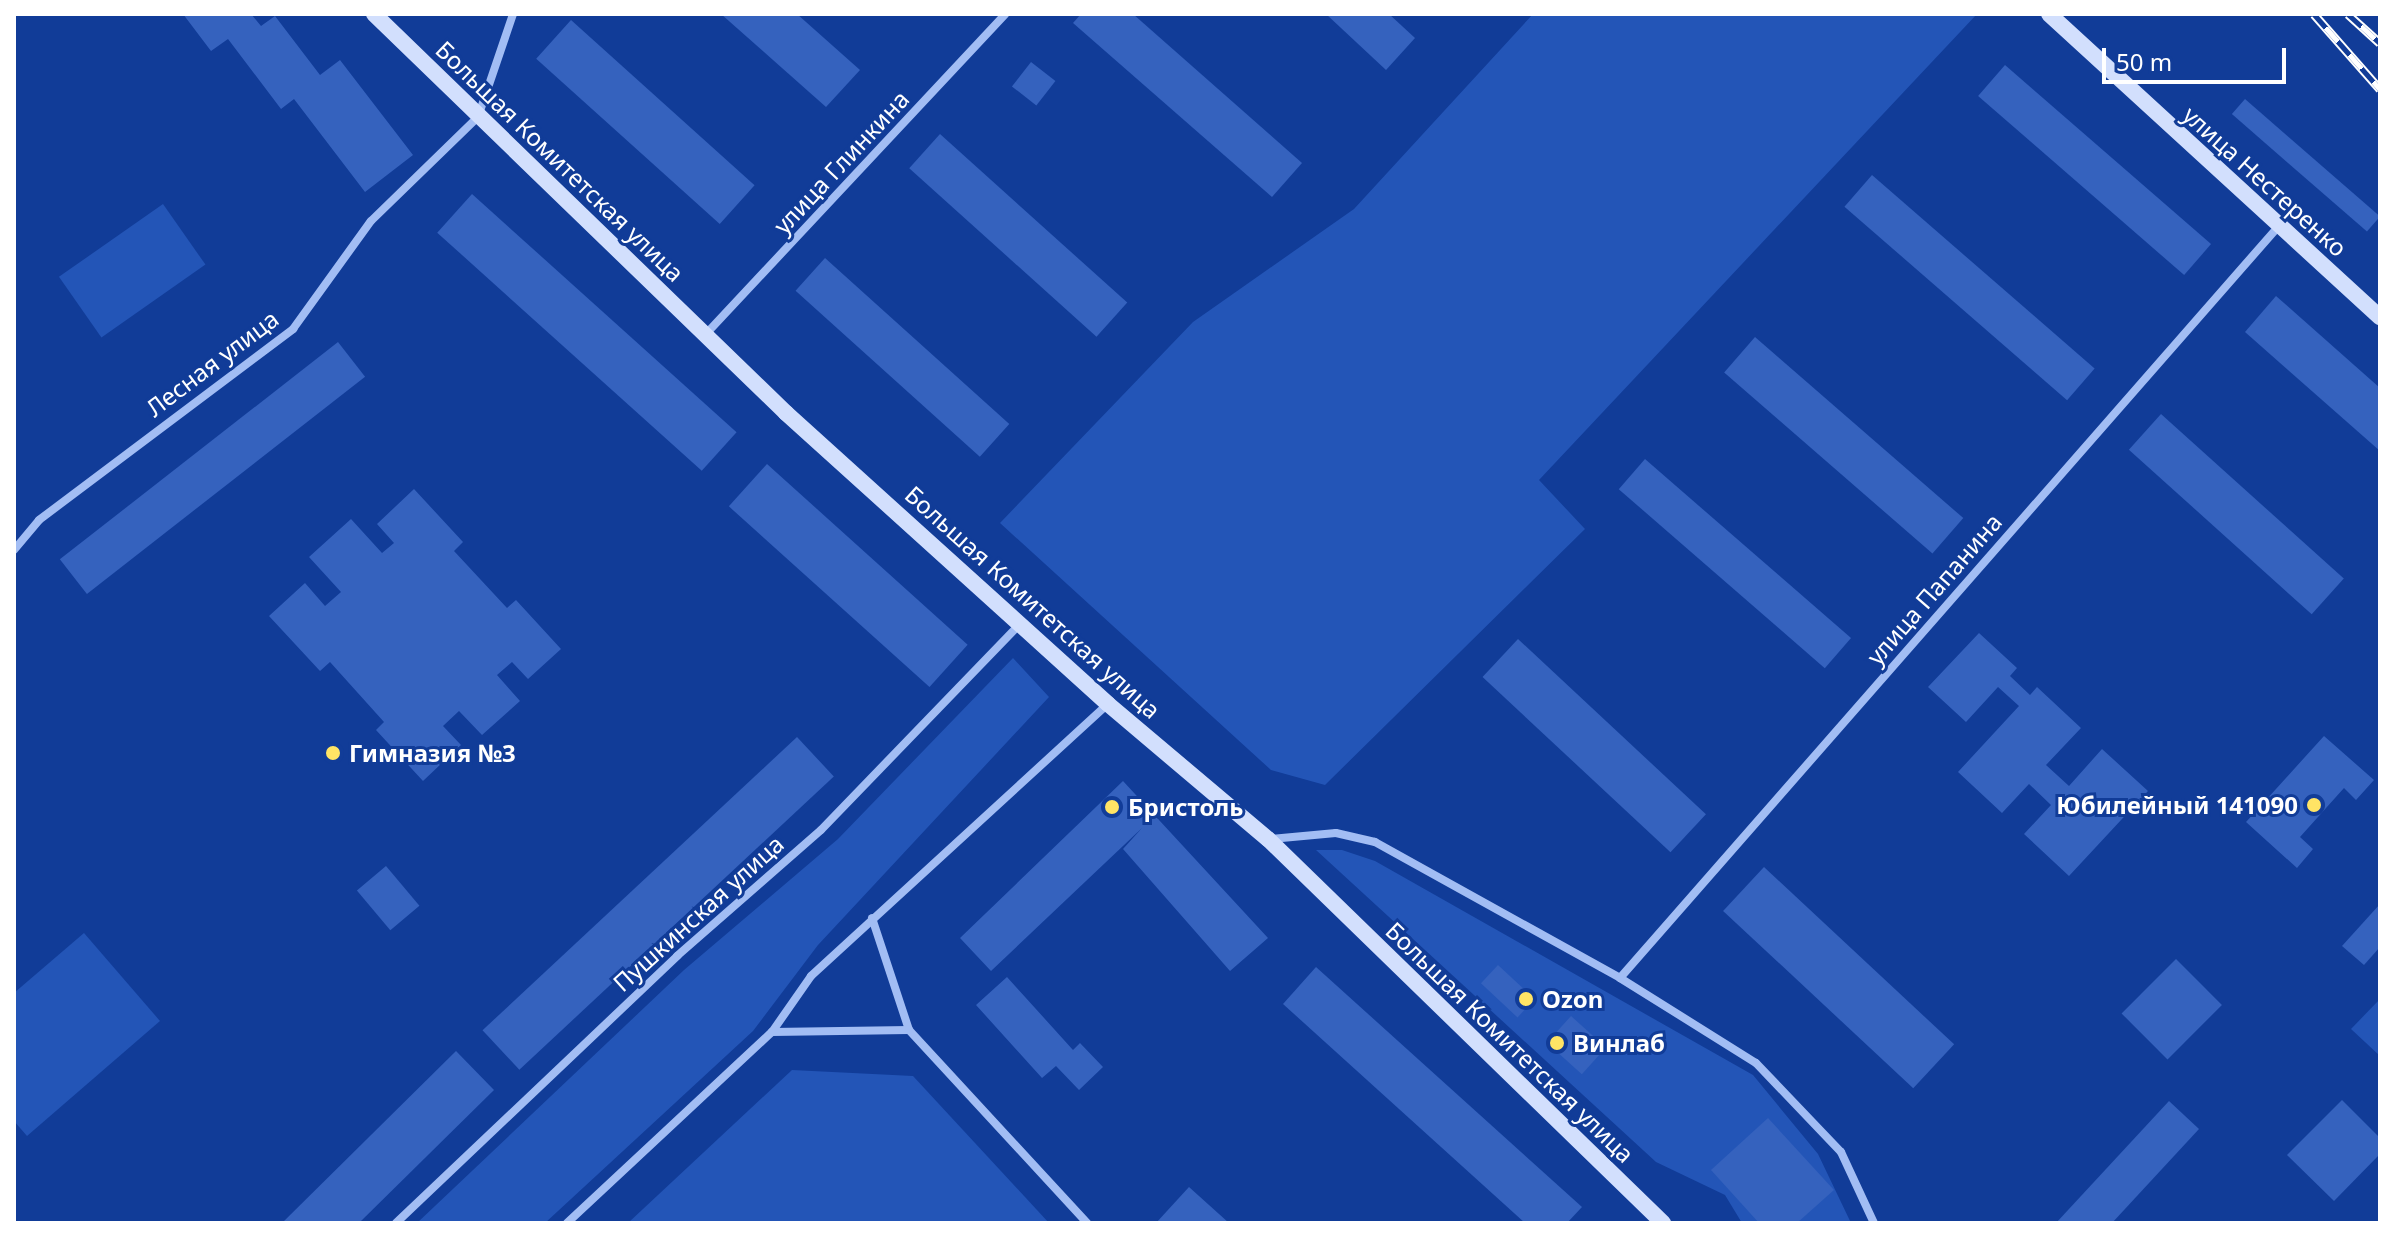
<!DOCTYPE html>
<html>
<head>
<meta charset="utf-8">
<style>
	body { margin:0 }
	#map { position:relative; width:2394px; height:1237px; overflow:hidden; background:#113c98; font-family:"Noto Sans",sans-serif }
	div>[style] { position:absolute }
	.green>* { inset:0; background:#2355b7; transform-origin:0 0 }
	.building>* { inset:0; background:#3562be; transform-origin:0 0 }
	.street>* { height:8px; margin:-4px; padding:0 4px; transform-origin:4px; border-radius:4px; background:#a2bdf4 }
	.secondary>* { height:16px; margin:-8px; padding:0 8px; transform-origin:8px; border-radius:8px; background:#d2dffd }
	.rail>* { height:9px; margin-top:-4.5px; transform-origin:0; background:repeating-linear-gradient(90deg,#113c98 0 18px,#fff 0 36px); box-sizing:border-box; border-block:2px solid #fff }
	.dots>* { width:22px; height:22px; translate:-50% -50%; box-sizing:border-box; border:4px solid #113c98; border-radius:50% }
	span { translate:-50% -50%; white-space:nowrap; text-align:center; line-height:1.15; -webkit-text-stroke:6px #113c98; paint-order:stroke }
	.street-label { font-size:24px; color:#fff }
	.poi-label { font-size:24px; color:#fff; font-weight:700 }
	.left { translate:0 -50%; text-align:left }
	.right { translate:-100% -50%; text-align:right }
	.frame { position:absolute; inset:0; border:16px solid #fff; pointer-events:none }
	.scale { position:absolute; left:2102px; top:48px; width:184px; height:36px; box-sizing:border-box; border:4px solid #fff; border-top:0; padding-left:10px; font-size:24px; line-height:28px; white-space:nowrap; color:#fff; -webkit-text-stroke:6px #113c98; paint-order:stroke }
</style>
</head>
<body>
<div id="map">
	<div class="green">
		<i style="clip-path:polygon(1533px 14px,1977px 14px,1539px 480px,1585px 529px,1325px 785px,1271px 770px,1000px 523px,1193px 322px,1354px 209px)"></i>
		<i style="left:163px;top:204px;width:74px;height:127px;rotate:55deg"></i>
		<i style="clip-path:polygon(1013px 658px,1049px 697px,818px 945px,753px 1031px,545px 1223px,417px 1223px,684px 970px,838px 839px)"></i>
		<i style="clip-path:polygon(1316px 850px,1342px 850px,1375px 861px,1753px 1075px,1818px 1154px,1851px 1223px,1742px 1223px,1725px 1195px,1656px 1162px)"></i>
		<i style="clip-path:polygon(84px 933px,160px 1021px,27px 1136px,14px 1121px,14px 993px)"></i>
		<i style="clip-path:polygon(2380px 999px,2380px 1056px,2351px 1029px)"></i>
		<i style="clip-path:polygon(792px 1070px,913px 1076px,1049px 1223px,628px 1223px)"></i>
	</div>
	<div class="building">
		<i style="clip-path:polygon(183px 14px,251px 14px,261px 26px,275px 16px,320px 75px,340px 60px,413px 155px,365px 192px,294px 99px,281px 109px,228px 39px,211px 51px)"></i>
		<i style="clip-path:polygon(721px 14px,797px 14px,860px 70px,826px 107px)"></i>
		<i style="clip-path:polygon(1081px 14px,1133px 14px,1302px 163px,1272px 197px,1073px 23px)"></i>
		<i style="clip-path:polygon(1326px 14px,1389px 14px,1415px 38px,1386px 70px)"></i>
		<i style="left:571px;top:20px;width:247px;height:52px;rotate:42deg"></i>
		<i style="left:1031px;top:62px;width:31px;height:31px;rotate:38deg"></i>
		<i style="left:2005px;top:65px;width:273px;height:41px;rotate:41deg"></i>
		<i style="left:2245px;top:99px;width:179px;height:20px;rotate:41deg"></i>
		<i style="left:940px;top:134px;width:252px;height:46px;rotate:42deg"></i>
		<i style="left:1872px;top:175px;width:295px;height:42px;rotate:41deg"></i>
		<i style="left:472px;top:194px;width:356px;height:52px;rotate:42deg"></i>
		<i style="left:825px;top:258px;width:248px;height:44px;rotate:42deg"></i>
		<i style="clip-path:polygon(2276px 296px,2380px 388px,2380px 451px,2245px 332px)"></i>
		<i style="left:1755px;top:337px;width:276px;height:47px;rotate:41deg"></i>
		<i style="left:338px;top:342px;width:44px;height:353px;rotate:52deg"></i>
		<i style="left:2161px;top:414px;width:246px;height:48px;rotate:42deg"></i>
		<i style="left:1645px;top:459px;width:273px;height:40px;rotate:41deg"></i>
		<i style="left:767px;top:464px;width:270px;height:57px;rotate:42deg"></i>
		<i style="clip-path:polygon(414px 489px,463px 542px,454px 551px,507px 608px,516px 600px,561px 649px,528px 679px,512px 662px,497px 675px,520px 701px,482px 735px,459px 711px,443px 726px,461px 745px,423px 781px,376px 730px,384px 722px,330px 662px,320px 671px,269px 616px,305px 583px,325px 606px,341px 592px,309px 557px,351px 519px,382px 553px,394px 543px,377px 524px)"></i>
		<i style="clip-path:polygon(1979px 633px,2017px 668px,2010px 676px,2030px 695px,2037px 687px,2081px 728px,2046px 765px,2069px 786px,2102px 749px,2148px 791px,2069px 876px,2024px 834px,2051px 805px,2029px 784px,2002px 813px,1958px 772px,2019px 706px,1998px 687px,1966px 722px,1928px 687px)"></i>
		<i style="left:1518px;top:639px;width:257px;height:52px;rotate:43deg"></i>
		<i style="clip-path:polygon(2324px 736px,2374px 780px,2356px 800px,2344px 788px,2300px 837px,2313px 849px,2297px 868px,2246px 822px)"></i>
		<i style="left:797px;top:737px;width:54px;height:430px;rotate:47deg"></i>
		<i style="clip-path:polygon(1123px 781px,1268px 938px,1230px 971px,1123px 849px,1142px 828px,991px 971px,960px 938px)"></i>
		<i style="left:386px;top:866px;width:52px;height:38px;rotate:50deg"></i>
		<i style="left:1764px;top:867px;width:260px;height:60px;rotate:43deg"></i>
		<i style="clip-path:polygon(2380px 904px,2380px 947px,2364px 965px,2342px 946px)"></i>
		<i style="left:2176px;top:959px;width:65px;height:77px;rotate:45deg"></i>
		<i style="left:1498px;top:965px;width:50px;height:25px;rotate:43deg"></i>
		<i style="clip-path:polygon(1316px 967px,1582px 1207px,1567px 1223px,1525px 1223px,1283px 1004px)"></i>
		<i style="clip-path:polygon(1007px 977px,1073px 1050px,1080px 1043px,1103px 1067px,1079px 1090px,1056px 1066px,1042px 1078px,976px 1005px)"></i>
		<i style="left:1571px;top:1016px;width:47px;height:36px;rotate:42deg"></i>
		<i style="clip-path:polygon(456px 1051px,494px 1090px,359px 1223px,282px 1223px)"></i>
		<i style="clip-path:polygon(2342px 1100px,2380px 1138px,2380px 1154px,2334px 1201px,2287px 1155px)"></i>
		<i style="clip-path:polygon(2169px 1101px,2199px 1129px,2112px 1223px,2056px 1223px)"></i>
		<i style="clip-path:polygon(1768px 1118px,1834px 1190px,1797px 1223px,1759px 1223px,1711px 1170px)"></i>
		<i style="clip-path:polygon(1189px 1187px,1229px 1223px,1156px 1223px)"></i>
	</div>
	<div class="street">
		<i style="left:705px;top:335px;width:439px;rotate:-46.9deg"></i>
		<i style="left:14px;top:550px;width:39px;rotate:-50deg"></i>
		<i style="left:39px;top:520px;width:318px;rotate:-36.9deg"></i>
		<i style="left:293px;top:329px;width:133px;rotate:-54.2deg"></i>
		<i style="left:371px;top:221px;width:149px;rotate:-44.2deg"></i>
		<i style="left:478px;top:117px;width:109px;rotate:-71.2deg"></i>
		<i style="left:1271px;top:839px;width:65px;rotate:-5.3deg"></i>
		<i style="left:1336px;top:833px;width:40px;rotate:13deg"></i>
		<i style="left:1375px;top:842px;width:280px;rotate:29deg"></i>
		<i style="left:1620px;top:978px;width:160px;rotate:32deg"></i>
		<i style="left:1756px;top:1063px;width:123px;rotate:46.3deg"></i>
		<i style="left:1841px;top:1152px;width:78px;rotate:65.1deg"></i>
		<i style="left:872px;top:918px;width:118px;rotate:71.7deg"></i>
		<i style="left:909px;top:1030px;width:263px;rotate:47.3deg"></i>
		<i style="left:1620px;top:978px;width:998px;rotate:-48.78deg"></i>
		<i style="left:772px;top:1032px;width:137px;rotate:-0.8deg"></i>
		<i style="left:396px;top:1223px;width:388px;rotate:-43.5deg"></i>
		<i style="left:677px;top:956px;width:191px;rotate:-41.2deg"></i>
		<i style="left:821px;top:830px;width:286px;rotate:-46deg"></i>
		<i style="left:567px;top:1223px;width:280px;rotate:-43deg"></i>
		<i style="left:772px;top:1032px;width:68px;rotate:-55.1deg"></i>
		<i style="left:811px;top:976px;width:403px;rotate:-42.5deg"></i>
	</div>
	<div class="secondary">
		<i style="left:374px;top:14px;width:574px;rotate:44.08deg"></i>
		<i style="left:786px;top:413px;width:434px;rotate:42.1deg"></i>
		<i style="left:1108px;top:704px;width:209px;rotate:40.2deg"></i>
		<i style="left:1268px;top:839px;width:551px;rotate:44.19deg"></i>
		<i style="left:2049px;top:14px;width:449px;rotate:42.5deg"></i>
	</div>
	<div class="rail">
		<i style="left:2314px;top:14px;width:100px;rotate:48.7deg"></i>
		<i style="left:2348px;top:14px;width:43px;rotate:42.2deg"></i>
	</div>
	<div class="dots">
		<i style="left:333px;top:753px;background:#ffe465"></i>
		<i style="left:2314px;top:805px;background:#ffe465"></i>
		<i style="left:1112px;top:807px;background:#ffe465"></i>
		<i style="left:1526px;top:999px;background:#ffe465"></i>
		<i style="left:1557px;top:1043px;background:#ffe465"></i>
	</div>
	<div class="street-label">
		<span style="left:560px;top:161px;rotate:44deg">Большая Комитетская улица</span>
		<span style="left:841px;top:162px;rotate:-47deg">улица Глинкина</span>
		<span style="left:2265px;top:181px;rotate:42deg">улица Нестеренко</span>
		<span style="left:212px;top:363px;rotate:-37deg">Лесная улица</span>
		<span style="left:1934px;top:589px;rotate:-49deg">улица Папанина</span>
		<span style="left:1033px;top:602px;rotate:42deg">Большая Комитетская улица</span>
		<span style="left:698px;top:913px;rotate:-42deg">Пушкинская улица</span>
		<span style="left:1510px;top:1042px;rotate:44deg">Большая Комитетская улица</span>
	</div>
	<div class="poi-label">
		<span class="left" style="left:349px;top:753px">Гимназия №3</span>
		<span class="right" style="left:2298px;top:805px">Юбилейный 141090</span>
		<span class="left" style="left:1128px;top:807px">Бристоль</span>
		<span class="left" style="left:1542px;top:999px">Ozon</span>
		<span class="left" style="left:1573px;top:1043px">Винлаб</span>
	</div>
	<div class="frame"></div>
	<div class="scale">50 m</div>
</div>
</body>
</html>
